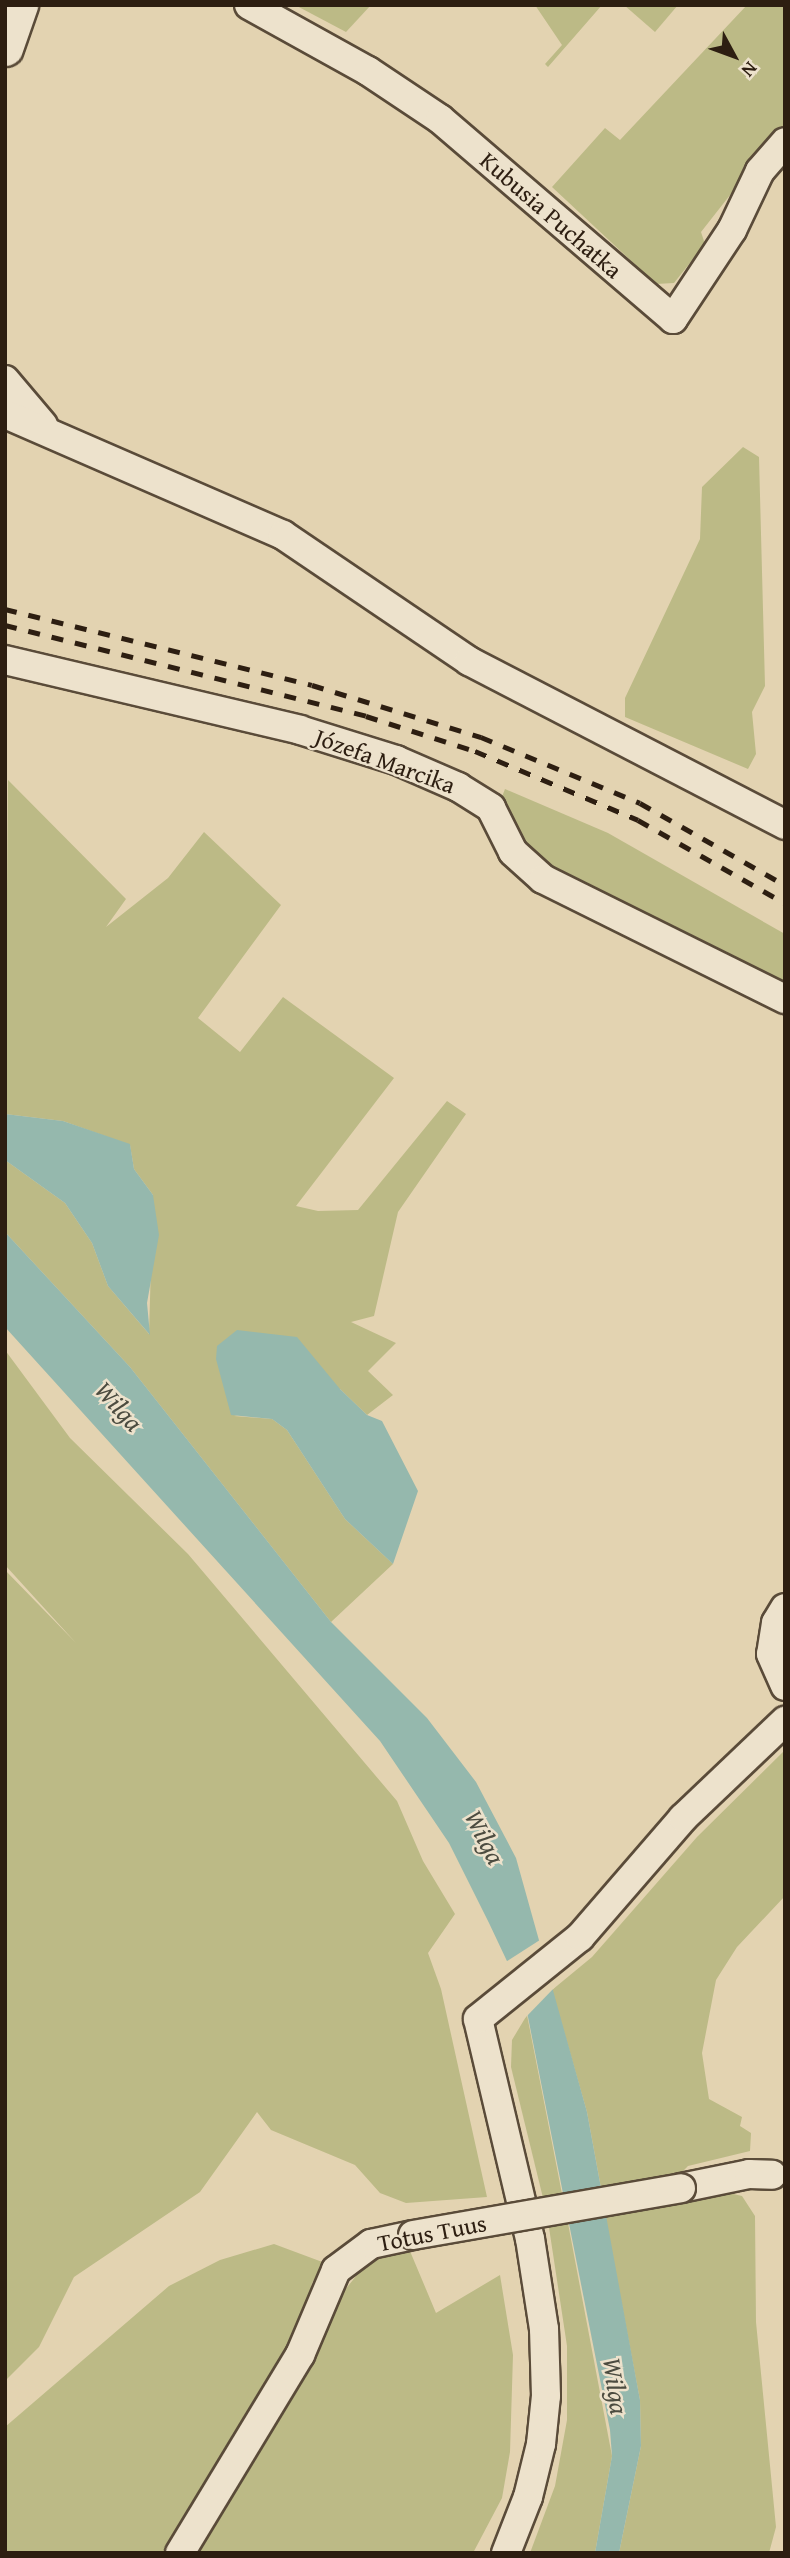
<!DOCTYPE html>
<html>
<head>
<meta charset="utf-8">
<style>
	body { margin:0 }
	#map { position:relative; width:790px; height:2558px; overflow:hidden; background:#e3d3b1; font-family:"Gentium Book Plus",serif }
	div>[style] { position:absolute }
	.green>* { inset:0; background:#bcba86 }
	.water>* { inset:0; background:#95b8ad }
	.pier>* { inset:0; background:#e3d3b1 }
	.roads { filter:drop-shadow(2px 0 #5a4b39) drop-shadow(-2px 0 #5a4b39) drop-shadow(0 2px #5a4b39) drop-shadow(0 -2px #5a4b39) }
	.minor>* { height:28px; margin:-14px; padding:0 14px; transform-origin:14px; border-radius:14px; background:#ede2cc }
	.tertiary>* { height:35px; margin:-17.5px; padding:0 17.5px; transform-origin:17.5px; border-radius:17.5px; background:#ede2cc }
	.rail>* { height:5px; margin-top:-2.5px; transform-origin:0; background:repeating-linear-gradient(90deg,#2d1e11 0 12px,transparent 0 24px) }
	.bridges { filter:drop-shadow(2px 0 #5a4b39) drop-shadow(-2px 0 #5a4b39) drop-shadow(0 2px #5a4b39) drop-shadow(0 -2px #5a4b39) }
	.minor-bridge>* { height:28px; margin:-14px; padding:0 14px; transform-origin:14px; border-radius:14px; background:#ede2cc }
	span { translate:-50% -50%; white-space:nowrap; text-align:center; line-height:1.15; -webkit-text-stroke:5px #ede2cc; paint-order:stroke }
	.street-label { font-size:24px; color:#2d1e11 }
	.water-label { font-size:26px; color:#4c4c40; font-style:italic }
	.frame { position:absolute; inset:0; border:7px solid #2d1e11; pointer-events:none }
	.north { position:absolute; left:699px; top:21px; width:70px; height:70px; -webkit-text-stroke:5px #ede2cc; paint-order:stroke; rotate:131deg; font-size:19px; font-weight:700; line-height:28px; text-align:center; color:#2d1e11 }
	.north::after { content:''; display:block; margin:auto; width:24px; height:32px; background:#2d1e11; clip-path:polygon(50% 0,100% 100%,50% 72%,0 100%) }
</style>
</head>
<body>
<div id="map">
	<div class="green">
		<i style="clip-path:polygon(295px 5px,371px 5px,346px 32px)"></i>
		<i style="clip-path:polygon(535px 5px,602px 5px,548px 67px,545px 64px,562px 45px)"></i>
		<i style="clip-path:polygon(624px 5px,678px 5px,655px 32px)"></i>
		<i style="clip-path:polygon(747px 5px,785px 5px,785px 125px,701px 232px,705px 244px,674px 283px,656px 284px,552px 187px,605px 128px,620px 140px)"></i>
		<i style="clip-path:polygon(743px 447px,759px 457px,765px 686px,752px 712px,756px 754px,748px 769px,625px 717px,625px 698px,700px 539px,702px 487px)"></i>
		<i style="clip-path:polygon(8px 780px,126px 899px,106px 927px,168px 878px,204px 832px,281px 905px,198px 1018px,240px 1052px,283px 997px,394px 1078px,296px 1206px,318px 1211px,358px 1210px,447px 1101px,466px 1114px,398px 1212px,374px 1316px,351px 1322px,396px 1343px,368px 1371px,393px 1395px,367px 1415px,340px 1389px,234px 1416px,272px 1419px,287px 1430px,345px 1519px,393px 1564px,331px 1622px,130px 1367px,5px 1232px,5px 1160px,65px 1203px,92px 1243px,108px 1286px,149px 1334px,153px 1195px,134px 1169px,130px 1145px,63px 1121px,5px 1114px)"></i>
		<i style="clip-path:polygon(505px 789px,608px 833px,785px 934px,785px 989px,561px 882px,520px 844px,500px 802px)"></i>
		<i style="clip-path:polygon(5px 1350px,70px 1438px,188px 1554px,397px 1801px,423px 1861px,455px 1914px,428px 1953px,441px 1989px,487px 2197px,406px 2203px,380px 2193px,355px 2165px,271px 2130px,257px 2112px,200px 2192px,74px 2277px,39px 2347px,5px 2381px,5px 1570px,76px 1643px,5px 1565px)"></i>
		<i style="clip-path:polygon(785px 1750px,785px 1896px,737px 1947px,716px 1980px,702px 2053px,709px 2099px,742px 2117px,740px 2126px,751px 2133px,750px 2151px,688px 2166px,678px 2176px,601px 2188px,587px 2112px,552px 1990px,592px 1957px,697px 1837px)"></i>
		<i style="clip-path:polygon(527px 2015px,563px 2199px,544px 2202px,511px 2067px,512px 2040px)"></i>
		<i style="clip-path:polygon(729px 2193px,742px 2196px,755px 2216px,756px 2322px,776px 2527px,769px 2553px,619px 2553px,641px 2446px,640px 2400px,604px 2211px)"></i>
		<i style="clip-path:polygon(567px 2218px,612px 2456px,595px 2553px,530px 2553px,555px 2486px,567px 2420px,567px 2346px,548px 2221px)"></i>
		<i style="clip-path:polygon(274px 2244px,325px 2263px,312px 2283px,303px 2326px,168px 2553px,5px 2553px,5px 2427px,169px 2286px,220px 2260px)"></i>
		<i style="clip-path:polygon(407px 2244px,436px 2313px,500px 2275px,513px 2355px,510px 2452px,502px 2498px,473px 2553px,189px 2553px,332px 2306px,373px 2255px)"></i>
	</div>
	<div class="water">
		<i style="clip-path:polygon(5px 1114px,63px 1121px,130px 1144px,134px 1169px,153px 1195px,159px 1235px,147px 1303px,150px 1335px,108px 1286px,92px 1243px,65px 1203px,5px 1160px)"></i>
		<i style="clip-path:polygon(5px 1232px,130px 1367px,331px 1622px,427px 1718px,476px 1782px,516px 1858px,587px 2112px,640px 2400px,641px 2446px,619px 2553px,595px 2553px,612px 2456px,610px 2430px,524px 1997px,489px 1923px,449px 1843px,380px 1741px,5px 1327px)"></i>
		<i style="clip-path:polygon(237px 1330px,297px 1337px,340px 1389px,367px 1415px,382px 1421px,418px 1491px,393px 1564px,345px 1519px,287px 1430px,272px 1419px,231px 1415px,216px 1359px,217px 1346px)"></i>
	</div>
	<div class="pier">
		<i style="clip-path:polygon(543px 1938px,555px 1987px,525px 2018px,504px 1963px)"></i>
	</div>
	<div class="roads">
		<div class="minor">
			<i style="left:249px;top:5px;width:136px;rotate:29deg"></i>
			<i style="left:368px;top:71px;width:87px;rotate:33.7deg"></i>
			<i style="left:440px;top:119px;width:307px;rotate:40.6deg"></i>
			<i style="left:673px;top:319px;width:107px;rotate:-56.5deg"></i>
			<i style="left:732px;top:230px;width:65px;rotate:-64.6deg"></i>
			<i style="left:760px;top:171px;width:38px;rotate:-49deg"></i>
			<i style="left:5px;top:380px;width:59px;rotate:49.8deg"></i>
			<i style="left:5px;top:414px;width:303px;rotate:23.5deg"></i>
			<i style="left:283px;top:535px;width:225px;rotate:34.1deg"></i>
			<i style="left:469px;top:661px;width:356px;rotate:27.4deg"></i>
			<i style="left:5px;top:660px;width:303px;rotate:13.3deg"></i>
			<i style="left:300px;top:730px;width:101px;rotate:17.4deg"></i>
			<i style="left:396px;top:760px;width:68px;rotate:23.5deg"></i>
			<i style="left:458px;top:787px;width:39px;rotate:32deg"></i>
			<i style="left:491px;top:808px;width:49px;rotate:63.4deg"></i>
			<i style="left:513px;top:852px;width:40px;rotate:42deg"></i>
			<i style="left:543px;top:879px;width:270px;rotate:26.4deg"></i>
			<i style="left:785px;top:1608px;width:17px;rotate:121deg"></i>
			<i style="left:776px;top:1623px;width:31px;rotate:99deg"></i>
			<i style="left:771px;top:1654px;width:35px;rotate:66deg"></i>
			<i style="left:681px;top:2188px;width:69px;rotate:-11.6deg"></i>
			<i style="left:749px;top:2174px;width:23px;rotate:2deg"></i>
			<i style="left:180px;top:2553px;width:232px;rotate:-58.8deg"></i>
			<i style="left:300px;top:2355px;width:92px;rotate:-67deg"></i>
			<i style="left:336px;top:2270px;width:44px;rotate:-36.6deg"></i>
			<i style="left:371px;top:2244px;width:43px;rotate:-12.1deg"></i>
			<i style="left:506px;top:2553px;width:60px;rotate:-68.6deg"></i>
			<i style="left:528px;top:2497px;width:55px;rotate:-76.2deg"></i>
			<i style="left:541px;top:2444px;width:48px;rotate:-84.1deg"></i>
			<i style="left:546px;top:2396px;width:67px;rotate:-91.7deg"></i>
			<i style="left:544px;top:2329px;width:91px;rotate:-98.8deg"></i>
			<i style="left:530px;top:2239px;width:226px;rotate:-103.3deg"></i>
			<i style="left:478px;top:2019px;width:131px;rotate:-38.8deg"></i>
			<i style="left:580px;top:1937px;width:157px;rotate:-49.1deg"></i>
			<i style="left:683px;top:1818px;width:141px;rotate:-43.6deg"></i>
		</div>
		<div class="tertiary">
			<i style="left:5px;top:48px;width:46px;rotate:-70.8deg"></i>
		</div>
	</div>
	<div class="rail">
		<i style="left:5px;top:609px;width:316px;rotate:13.9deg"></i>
		<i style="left:312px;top:685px;width:177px;rotate:17.1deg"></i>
		<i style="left:481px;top:737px;width:172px;rotate:22.5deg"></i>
		<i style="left:640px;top:803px;width:167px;rotate:29.5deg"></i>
		<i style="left:5px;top:625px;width:372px;rotate:14.1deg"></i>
		<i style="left:366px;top:716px;width:114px;rotate:17.8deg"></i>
		<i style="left:475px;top:751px;width:177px;rotate:22.9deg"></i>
		<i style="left:638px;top:820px;width:169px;rotate:29.5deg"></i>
	</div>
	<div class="bridges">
		<div class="minor-bridge">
			<i style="left:413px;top:2235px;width:272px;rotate:-9.9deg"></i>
		</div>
	</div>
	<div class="street-label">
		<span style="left:551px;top:215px;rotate:41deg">Kubusia Puchatka</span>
		<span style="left:385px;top:761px;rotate:20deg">Józefa Marcika</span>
		<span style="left:432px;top:2233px;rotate:-11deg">Totus Tuus</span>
	</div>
	<div class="water-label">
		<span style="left:119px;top:1406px;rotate:48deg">Wilga</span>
		<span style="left:485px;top:1837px;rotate:63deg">Wilga</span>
		<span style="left:616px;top:2386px;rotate:82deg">Wilga</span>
	</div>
	<div class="frame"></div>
	<div class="north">N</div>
</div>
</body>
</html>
